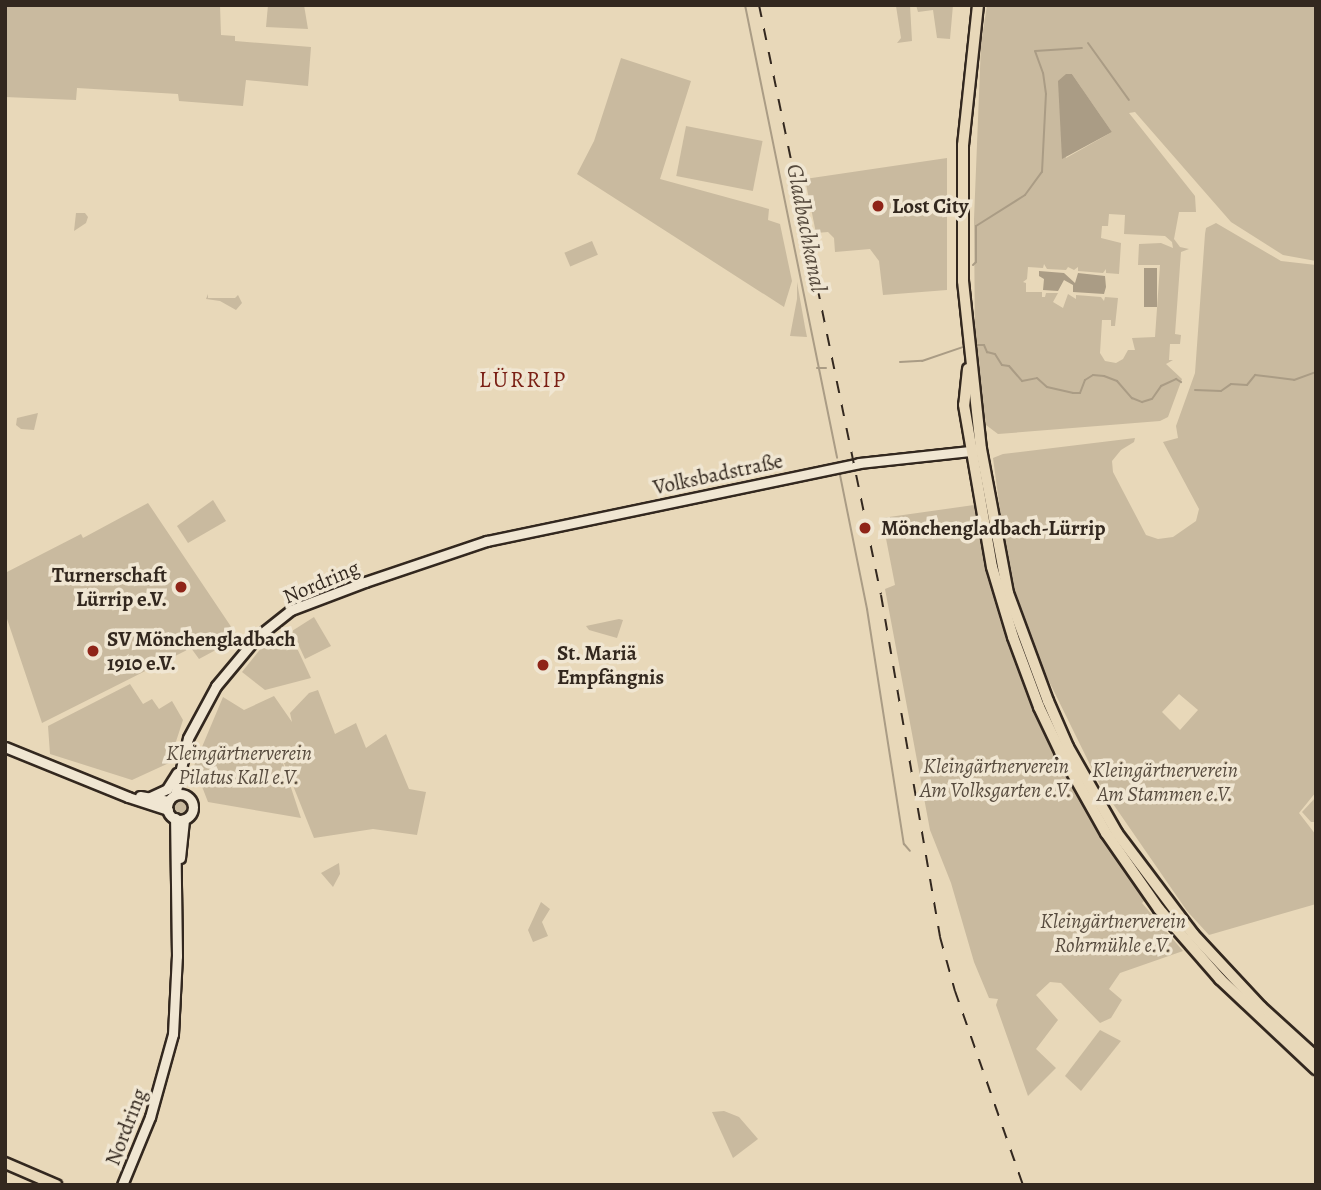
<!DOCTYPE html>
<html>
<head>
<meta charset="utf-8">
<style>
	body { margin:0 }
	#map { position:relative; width:1321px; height:1190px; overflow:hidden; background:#e8d8b9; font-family:Alegreya,serif }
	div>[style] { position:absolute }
	.green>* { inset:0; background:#c9ba9f; transform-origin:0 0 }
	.round { border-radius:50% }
	.water>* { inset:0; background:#aa9c85; transform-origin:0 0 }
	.stream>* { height:2px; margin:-1px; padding:0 1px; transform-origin:1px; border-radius:1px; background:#aa9c85 }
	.roads { filter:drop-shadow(2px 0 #33281f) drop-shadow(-2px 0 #33281f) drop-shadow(0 2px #33281f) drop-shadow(0 -2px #33281f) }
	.secondary>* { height:9px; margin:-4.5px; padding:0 4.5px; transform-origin:4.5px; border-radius:4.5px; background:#f0e6d2 }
	.secondary>.ring { margin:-4.5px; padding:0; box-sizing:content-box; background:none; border:9px solid #f0e6d2; border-radius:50% }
	.primary>* { height:10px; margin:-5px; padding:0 5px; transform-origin:5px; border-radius:5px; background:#e8d8b9 }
	.rail>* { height:2px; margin-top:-1px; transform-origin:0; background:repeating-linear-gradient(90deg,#33281f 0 12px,transparent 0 24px) }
	.dots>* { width:19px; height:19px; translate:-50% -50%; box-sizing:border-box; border:4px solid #f0e6d2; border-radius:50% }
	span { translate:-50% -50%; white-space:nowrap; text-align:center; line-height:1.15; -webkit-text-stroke:7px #f0e6d2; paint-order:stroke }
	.poi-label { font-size:21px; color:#33281f; font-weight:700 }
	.left { translate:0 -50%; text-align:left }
	.right { translate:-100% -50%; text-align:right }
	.street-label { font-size:21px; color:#33281f }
	.park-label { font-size:21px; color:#584c3f; font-style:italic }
	.water-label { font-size:23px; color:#574b3e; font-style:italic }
	.neighbourhood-label { font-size:23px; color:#7a1f14; letter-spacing:2px }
	.frame { position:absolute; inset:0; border:7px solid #33281f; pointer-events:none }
</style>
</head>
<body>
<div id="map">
	<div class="green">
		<i style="clip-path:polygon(5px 5px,220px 5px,221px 35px,235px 36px,235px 41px,311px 47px,308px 86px,246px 80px,243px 106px,179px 101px,178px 94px,77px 88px,76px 100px,5px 97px)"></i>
		<i style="clip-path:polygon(268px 5px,304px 5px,308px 29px,266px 27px)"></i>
		<i style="clip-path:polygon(910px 5px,912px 41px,897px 43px,901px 38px,896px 6px)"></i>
		<i style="clip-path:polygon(916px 5px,953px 5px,950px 39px,937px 38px,933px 10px,918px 12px)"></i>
		<i style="clip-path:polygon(evenodd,987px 5px,1316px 5px,1316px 261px,1283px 255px,1231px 222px,1135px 112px,1129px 113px,1195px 196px,1196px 212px,1179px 212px,1174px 239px,1180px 247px,1189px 249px,1181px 252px,1175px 334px,1181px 335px,1180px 344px,1170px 344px,1169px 360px,1173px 360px,1166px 364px,1182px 379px,1168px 417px,1160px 421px,998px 434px,986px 425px,975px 345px,974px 219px,981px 44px,987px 5px,1072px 74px,1112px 132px,1066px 158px,1072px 74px,987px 5px,1109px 214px,1125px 215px,1124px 234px,1165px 236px,1172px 242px,1173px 248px,1161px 243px,1139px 244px,1138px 265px,1160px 265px,1155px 337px,1132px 338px,1135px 350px,1128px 350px,1123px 359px,1116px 363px,1105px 361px,1100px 353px,1102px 320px,1111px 320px,1111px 326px,1115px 326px,1118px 298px,1105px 297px,1104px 301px,1101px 297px,1076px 295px,1076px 299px,1068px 294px,1063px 308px,1053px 302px,1058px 293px,1046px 293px,1045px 297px,1042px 297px,1042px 292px,1026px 292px,1026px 283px,1023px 282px,1027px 279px,1028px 267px,1043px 268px,1044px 264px,1047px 269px,1066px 270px,1068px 267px,1074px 270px,1078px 267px,1078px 271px,1103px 273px,1106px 269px,1106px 273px,1119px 274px,1121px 243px,1101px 238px,1102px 226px,1108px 226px,1109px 214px)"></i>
		<i style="clip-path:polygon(621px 58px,691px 81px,660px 179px,769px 209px,768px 220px,780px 224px,792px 281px,784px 307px,577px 174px,594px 141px)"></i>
		<i style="left:686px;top:126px;width:78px;height:51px;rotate:11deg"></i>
		<i style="clip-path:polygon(947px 158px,947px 290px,883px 295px,879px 261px,870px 249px,835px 252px,834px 238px,828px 232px,816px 233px,805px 179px)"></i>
		<i style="clip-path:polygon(76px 213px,85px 213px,88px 217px,86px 223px,74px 231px)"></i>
		<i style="clip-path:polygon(evenodd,1216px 223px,1281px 261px,1316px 265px,1316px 792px,1299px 813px,1316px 835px,1316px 904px,1209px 935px,1187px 911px,1100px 785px,1041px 665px,1008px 570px,993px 458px,1003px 454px,1135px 438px,1134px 442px,1121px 450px,1112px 461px,1113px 472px,1146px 535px,1158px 539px,1173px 537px,1196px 521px,1199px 509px,1163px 442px,1178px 438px,1176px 426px,1195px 373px,1205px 234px,1206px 228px,1216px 223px,1179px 694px,1198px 710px,1180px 730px,1162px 712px,1179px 694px)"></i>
		<i style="left:592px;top:241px;width:15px;height:30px;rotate:67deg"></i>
		<i style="clip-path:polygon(797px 282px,805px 327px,807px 337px,790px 336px,797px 299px)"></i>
		<i style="clip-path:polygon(208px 294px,208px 298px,235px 298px,238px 295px,242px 303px,236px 310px,220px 301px,206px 299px)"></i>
		<i style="clip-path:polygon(38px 413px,34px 430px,21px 429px,16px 425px,17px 418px)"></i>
		<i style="clip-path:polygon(213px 500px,226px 521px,188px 543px,177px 526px)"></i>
		<i style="clip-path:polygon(148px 503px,236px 634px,227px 644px,199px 659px,191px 648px,42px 723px,5px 613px,5px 573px,81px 534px,83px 538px)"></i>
		<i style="clip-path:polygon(974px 505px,1000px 620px,1029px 698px,1063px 771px,1145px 900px,1142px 903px,1183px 951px,1120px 973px,1109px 989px,1122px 1000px,1111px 1018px,1100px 1023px,1061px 983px,1050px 982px,1036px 995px,1058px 1020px,1036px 1049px,1056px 1068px,1028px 1096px,996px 1005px,998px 999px,989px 998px,974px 962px,951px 883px,930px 830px,885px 589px,895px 585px,882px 518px)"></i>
		<i style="clip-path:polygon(314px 617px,331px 646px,305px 659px,292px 631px)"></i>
		<i style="clip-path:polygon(619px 619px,623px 620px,617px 638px,589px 630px,586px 626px)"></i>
		<i style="clip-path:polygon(288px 629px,311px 678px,265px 690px,242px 672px,262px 647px)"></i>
		<i style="clip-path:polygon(130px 684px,143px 704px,152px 699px,159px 709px,172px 701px,183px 720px,169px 763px,132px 780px,50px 754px,48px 726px)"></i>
		<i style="clip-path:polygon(318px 690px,335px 734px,356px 723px,366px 748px,386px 734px,409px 789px,426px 792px,417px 835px,373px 829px,314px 838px,278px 748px,301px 818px,208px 802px,194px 766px,223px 697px,244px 710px,274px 696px,292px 722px,290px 713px,309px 693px)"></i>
		<i style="clip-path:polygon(1316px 797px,1316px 822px,1311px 822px,1302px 812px)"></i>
		<i class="round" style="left:171px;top:798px;width:18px;height:18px"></i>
		<i style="clip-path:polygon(339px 863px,340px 874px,333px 887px,321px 873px)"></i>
		<i style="clip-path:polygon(541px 902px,550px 909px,542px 922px,548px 936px,533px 942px,528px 930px)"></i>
		<i style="clip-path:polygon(1100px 1030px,1121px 1041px,1081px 1091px,1065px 1076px)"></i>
		<i style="clip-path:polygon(724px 1111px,739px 1117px,758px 1139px,733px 1158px,712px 1112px)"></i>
	</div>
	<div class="water">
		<i style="clip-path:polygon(1066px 74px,1072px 74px,1112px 132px,1062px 159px,1058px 81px)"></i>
		<i style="left:1144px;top:268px;width:13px;height:39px"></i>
		<i style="clip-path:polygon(1039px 271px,1064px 273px,1075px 283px,1078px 273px,1105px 276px,1106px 287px,1104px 294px,1073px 292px,1073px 285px,1064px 280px,1058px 291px,1043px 290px,1044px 279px,1039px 276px)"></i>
	</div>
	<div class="stream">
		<i style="left:745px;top:5px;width:462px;rotate:78.5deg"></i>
		<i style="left:1088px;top:43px;width:70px;rotate:54.3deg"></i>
		<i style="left:973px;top:265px;width:4px;rotate:-45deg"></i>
		<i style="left:976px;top:262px;width:36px;rotate:-90deg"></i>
		<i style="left:976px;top:226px;width:58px;rotate:-32.3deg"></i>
		<i style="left:1025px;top:195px;width:29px;rotate:-54deg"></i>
		<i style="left:1042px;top:172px;width:78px;rotate:-87.1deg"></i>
		<i style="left:1046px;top:94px;width:21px;rotate:-98deg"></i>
		<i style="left:1043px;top:73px;width:23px;rotate:-110deg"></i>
		<i style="left:1035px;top:51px;width:47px;rotate:-3.7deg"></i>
		<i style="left:975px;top:345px;width:9px"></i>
		<i style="left:984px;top:345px;width:8px;rotate:67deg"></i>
		<i style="left:987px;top:352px;width:8px;rotate:14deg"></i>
		<i style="left:995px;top:354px;width:13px;rotate:58deg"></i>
		<i style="left:1002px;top:365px;width:7px;rotate:8deg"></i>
		<i style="left:1009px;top:366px;width:20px;rotate:49deg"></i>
		<i style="left:1022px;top:381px;width:15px;rotate:-11deg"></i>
		<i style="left:1037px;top:378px;width:13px;rotate:42deg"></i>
		<i style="left:1047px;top:387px;width:27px;rotate:13deg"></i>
		<i style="left:1073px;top:393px;width:7px"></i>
		<i style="left:1080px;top:393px;width:14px;rotate:-69deg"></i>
		<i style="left:1085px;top:380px;width:9px;rotate:-32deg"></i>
		<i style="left:1093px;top:375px;width:11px;rotate:5deg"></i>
		<i style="left:1104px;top:376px;width:14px;rotate:21deg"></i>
		<i style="left:1117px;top:381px;width:23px;rotate:49deg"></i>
		<i style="left:1132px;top:398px;width:11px;rotate:22deg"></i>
		<i style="left:1142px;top:402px;width:10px;rotate:-17deg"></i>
		<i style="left:1152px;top:399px;width:16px;rotate:-55deg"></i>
		<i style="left:1161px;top:386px;width:17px;rotate:-25deg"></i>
		<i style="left:1176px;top:379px;width:6px;rotate:31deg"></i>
		<i style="left:900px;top:362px;width:22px;rotate:-3deg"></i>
		<i style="left:922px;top:361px;width:46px;rotate:-18.8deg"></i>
		<i style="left:817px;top:368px;width:9px"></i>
		<i style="left:1195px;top:390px;width:26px;rotate:2deg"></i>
		<i style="left:1221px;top:391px;width:12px;rotate:-35deg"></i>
		<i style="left:1231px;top:384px;width:16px;rotate:4deg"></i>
		<i style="left:1247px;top:385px;width:13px;rotate:-51deg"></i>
		<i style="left:1255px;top:375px;width:39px;rotate:7deg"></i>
		<i style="left:1294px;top:380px;width:23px;rotate:-20deg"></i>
		<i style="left:840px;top:475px;width:137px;rotate:78.6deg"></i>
		<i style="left:867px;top:609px;width:238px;rotate:81.1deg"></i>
		<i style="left:904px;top:844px;width:9px;rotate:49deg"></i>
	</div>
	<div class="roads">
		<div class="secondary">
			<i style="left:5px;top:747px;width:133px;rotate:22.1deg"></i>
			<i style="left:128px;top:797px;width:42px;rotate:18deg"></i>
			<i class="ring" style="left:167px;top:794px;width:17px;height:17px"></i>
			<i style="left:175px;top:795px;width:58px;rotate:-77.2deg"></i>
			<i style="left:188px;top:738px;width:59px;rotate:-61.7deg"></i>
			<i style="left:216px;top:686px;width:64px;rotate:-50.1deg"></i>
			<i style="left:257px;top:637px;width:43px;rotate:-38.5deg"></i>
			<i style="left:291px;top:610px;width:79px;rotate:-20.7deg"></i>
			<i style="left:365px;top:582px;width:129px;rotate:-18.6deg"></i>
			<i style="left:487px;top:541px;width:380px;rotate:-11.8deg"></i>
			<i style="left:859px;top:463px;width:121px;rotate:-6.2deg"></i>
			<i style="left:140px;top:796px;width:29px;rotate:10deg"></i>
			<i style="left:150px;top:797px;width:19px;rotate:-25deg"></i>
			<i style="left:167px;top:789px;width:19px;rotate:-58deg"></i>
			<i style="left:180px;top:858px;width:39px;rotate:-84deg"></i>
			<i style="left:122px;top:1185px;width:74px;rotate:-67.6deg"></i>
			<i style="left:150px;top:1117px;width:86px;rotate:-74.5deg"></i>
			<i style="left:173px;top:1034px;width:78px;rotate:-87.1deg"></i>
			<i style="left:177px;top:956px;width:138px;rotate:-90.8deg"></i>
		</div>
		<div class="primary">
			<i style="left:978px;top:5px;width:141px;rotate:96.1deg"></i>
			<i style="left:963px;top:145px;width:136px;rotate:90deg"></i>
			<i style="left:963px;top:281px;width:169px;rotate:83.9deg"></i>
			<i style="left:981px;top:449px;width:147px;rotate:79.4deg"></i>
			<i style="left:1008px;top:593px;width:115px;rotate:69.7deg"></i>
			<i style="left:1048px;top:701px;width:50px;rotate:66.5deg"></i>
			<i style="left:1068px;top:747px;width:99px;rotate:60.3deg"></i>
			<i style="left:1117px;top:833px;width:126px;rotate:53deg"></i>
			<i style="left:1193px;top:934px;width:100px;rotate:47deg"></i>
			<i style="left:1261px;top:1007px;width:74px;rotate:42.3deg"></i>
			<i style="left:968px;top:369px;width:36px;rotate:96deg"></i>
			<i style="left:964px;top:405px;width:164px;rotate:80.2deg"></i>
			<i style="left:992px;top:567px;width:73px;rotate:73.3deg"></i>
			<i style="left:1013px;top:637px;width:75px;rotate:69.6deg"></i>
			<i style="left:1039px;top:707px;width:49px;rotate:64.5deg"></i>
			<i style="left:1060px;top:751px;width:94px;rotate:60.7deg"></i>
			<i style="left:1106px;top:833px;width:93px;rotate:55.1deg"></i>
			<i style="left:1159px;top:909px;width:93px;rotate:48.9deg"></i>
			<i style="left:1220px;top:979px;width:132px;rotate:43.2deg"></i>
			<i style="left:5px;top:1163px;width:56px;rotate:23.3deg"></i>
		</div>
	</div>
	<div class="rail">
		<i style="left:759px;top:5px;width:602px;rotate:78.32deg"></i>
		<i style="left:881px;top:595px;width:347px;rotate:80.2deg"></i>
		<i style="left:940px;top:937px;width:56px;rotate:74.5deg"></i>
		<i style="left:955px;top:991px;width:206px;rotate:70.7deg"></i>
	</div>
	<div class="dots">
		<i style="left:878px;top:206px;background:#8f2418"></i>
		<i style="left:865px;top:528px;background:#8f2418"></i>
		<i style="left:181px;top:587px;background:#8f2418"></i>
		<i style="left:93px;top:651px;background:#8f2418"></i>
		<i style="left:543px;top:665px;background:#8f2418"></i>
	</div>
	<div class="poi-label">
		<span class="left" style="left:892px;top:206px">Lost City</span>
		<span class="left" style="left:881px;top:528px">Mönchengladbach-Lürrip</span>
		<span class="right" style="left:167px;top:587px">Turnerschaft<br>Lürrip e.V.</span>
		<span class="left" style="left:107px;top:651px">SV Mönchengladbach<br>1910 e.V.</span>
		<span class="left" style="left:557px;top:665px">St. Mariä<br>Empfängnis</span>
	</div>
	<div class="street-label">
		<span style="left:718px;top:474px;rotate:-12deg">Volksbadstraße</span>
		<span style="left:321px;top:582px;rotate:-23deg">Nordring</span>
		<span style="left:126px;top:1127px;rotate:-69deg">Nordring</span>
	</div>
	<div class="park-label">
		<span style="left:239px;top:765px">Kleingärtnerverein<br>Pilatus Kall e.V.</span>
		<span style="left:996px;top:778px">Kleingärtnerverein<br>Am Volksgarten e.V.</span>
		<span style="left:1165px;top:782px">Kleingärtnerverein<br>Am Stammen e.V.</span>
		<span style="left:1113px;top:933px">Kleingärtnerverein<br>Rohrmühle e.V.</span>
	</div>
	<div class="water-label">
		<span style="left:806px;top:228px;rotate:79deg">Gladbachkanal</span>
	</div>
	<div class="neighbourhood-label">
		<span style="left:523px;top:380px">LÜRRIP</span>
	</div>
	<div class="frame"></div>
</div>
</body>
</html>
